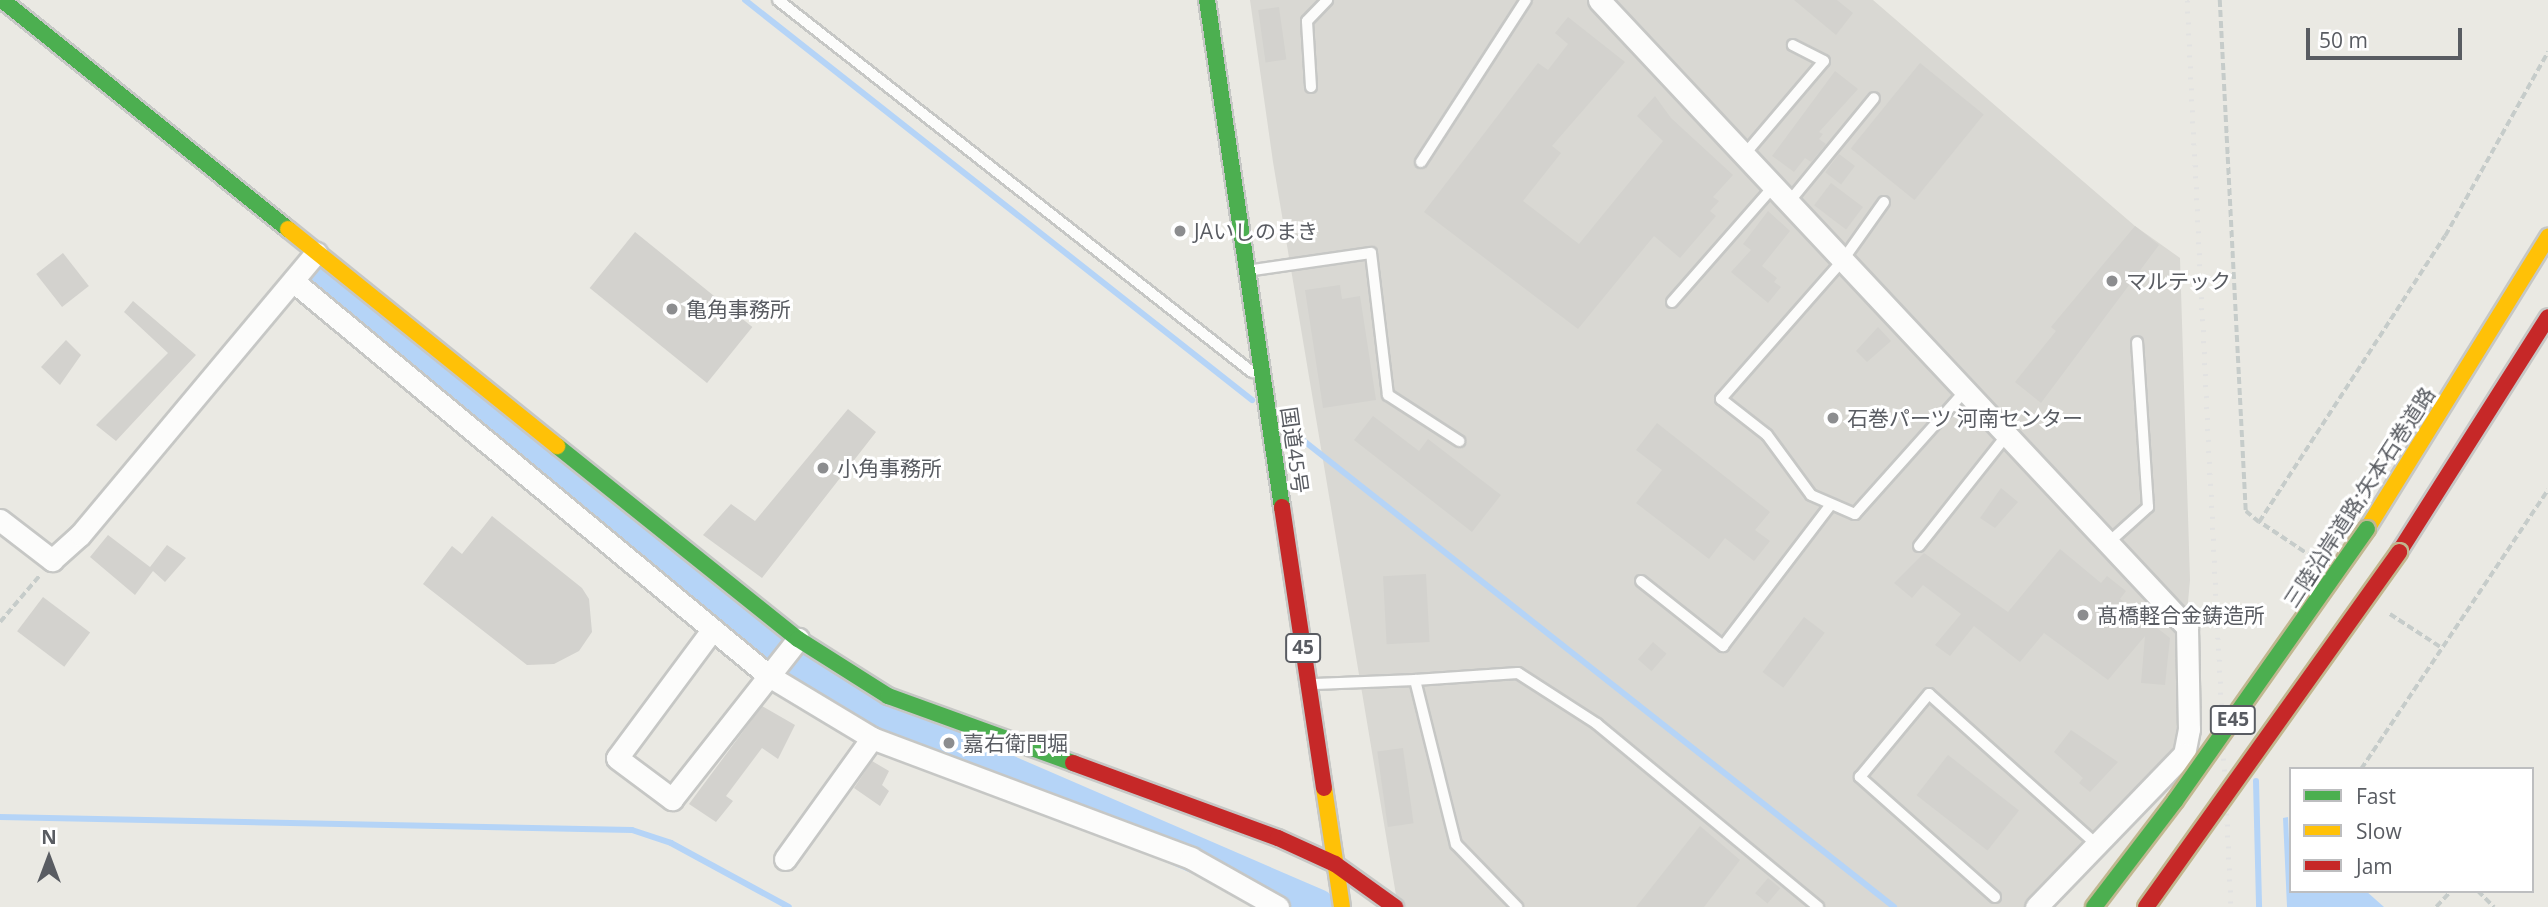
<!DOCTYPE html>
<html>
<head>
<meta charset="utf-8">
<style>
	body { margin:0 }
	#map { position:relative; width:2548px; height:907px; overflow:hidden; background:#eae9e3; font-family:"Open Sans","Noto Sans JP",sans-serif }
	div>[style] { position:absolute }
	.industrial>* { inset:0; background:#d9d8d3 }
	.water>* { inset:0; background:#b5d4f7 }
	.stream>* { height:6px; margin:-3px; padding:0 3px; transform-origin:3px; border-radius:3px; background:#b5d4f7 }
	.river>* { height:37px; margin:-18.5px; padding:0 18.5px; transform-origin:18.5px; border-radius:18.5px; background:#b5d4f7 }
	.building>* { inset:0; background:#d3d2ce; transform-origin:0 0 }
	.path>* { height:3.5px; margin-top:-1.75px; transform-origin:0; background:repeating-linear-gradient(90deg,#c6ccca 0 7px,transparent 0 10.5px) }
	.roads { filter:drop-shadow(2px 0 #c6c7c5) drop-shadow(-2px 0 #c6c7c5) drop-shadow(0 2px #c6c7c5) drop-shadow(0 -2px #c6c7c5) }
	.lane>* { height:10px; margin:-5px; padding:0 5px; transform-origin:5px; border-radius:5px; background:#fcfcfb }
	.street>* { height:21px; margin:-10.5px; padding:0 10.5px; transform-origin:10.5px; border-radius:10.5px; background:#fcfcfb }
	.fast>* { height:16px; margin:-8px; padding:0 8px; transform-origin:8px; border-radius:8px; background:#4caf50 }
	.slow>* { height:16px; margin:-8px; padding:0 8px; transform-origin:8px; border-radius:8px; background:#ffc107 }
	.jam>* { height:16px; margin:-8px; padding:0 8px; transform-origin:8px; border-radius:8px; background:#c62828 }
	.rail>* { height:5px; margin-top:-2.5px; transform-origin:0; background:repeating-linear-gradient(90deg,#e2e2e1 0 2px,transparent 0 11px) }
	.bridges { filter:drop-shadow(2px 0 #c1b790) drop-shadow(-2px 0 #c1b790) drop-shadow(0 2px #c1b790) drop-shadow(0 -2px #c1b790) }
	.fast-bridge>* { height:16px; margin:-8px; padding:0 8px; transform-origin:8px; border-radius:8px; background:#4caf50 }
	.jam-bridge>* { height:16px; margin:-8px; padding:0 8px; transform-origin:8px; border-radius:8px; background:#c62828 }
	.dots>* { width:19px; height:19px; translate:-50% -50%; box-sizing:border-box; border:4px solid #fff; border-radius:50% }
	span { translate:-50% -50%; white-space:nowrap; text-align:center; line-height:1.15; -webkit-text-stroke:6px #fff; paint-order:stroke }
	.shield-label span { padding:2px 5px; background:#fff; border:2px solid; border-radius:5px; -webkit-text-stroke-width:0 }
	.shield-label { font-size:19px; color:#595c62; font-weight:700 }
	.poi-label { font-size:21px; color:#595c62 }
	.left { translate:0 -50%; text-align:left }
	.street-label { font-size:21px; color:#595c62 }
	.legend { position:absolute; left:2289px; top:767px; width:245px; height:126px; box-sizing:border-box; background:#fff; border:2px solid #bdbec0; margin:0; padding:9px 12px; list-style:none; font-size:21px; color:#595c62 }
	.legend li { display:flex; align-items:center; gap:14px; height:35px }
	.legend b { width:35px; border:2px solid #bdbec0 }
	.north { position:absolute; left:14px; top:823px; width:70px; height:70px; -webkit-text-stroke:5px #fff; paint-order:stroke; rotate:0deg; font-size:19px; font-weight:700; line-height:28px; text-align:center; color:#595c62 }
	.north::after { content:''; display:block; margin:auto; width:24px; height:32px; background:#595c62; clip-path:polygon(50% 0,100% 100%,50% 72%,0 100%) }
	.scale { position:absolute; left:2306px; top:28px; width:156px; height:32px; box-sizing:border-box; border:4px solid #595c62; border-top:0; padding-left:9px; font-size:21px; line-height:24px; white-space:nowrap; color:#595c62; -webkit-text-stroke:5px #fff; paint-order:stroke }
</style>
</head>
<body>
<div id="map">
	<div class="industrial">
		<i style="clip-path:polygon(1250px 0,1873px 0,2135px 226px,2180px 258px,2190px 580px,2175px 745px,2041px 907px,1398px 907px,1273px 162px)"></i>
	</div>
	<div class="water">
		<i style="clip-path:polygon(2288px 817px,2291px 891px,2366px 891px,2384px 907px,2287px 907px,2283px 818px)"></i>
	</div>
	<div class="stream">
		<i style="left:745px;top:0;width:646px;rotate:38.27deg"></i>
		<i style="left:1285px;top:426px;width:776px;rotate:38.3deg"></i>
		<i style="left:2256px;top:781px;width:126px;rotate:88.6deg"></i>
		<i style="left:0;top:817px;width:632px;rotate:1.18deg"></i>
		<i style="left:632px;top:830px;width:41px;rotate:18.4deg"></i>
		<i style="left:671px;top:843px;width:134px;rotate:28.5deg"></i>
	</div>
	<div class="river">
		<i style="left:329px;top:282px;width:514px;rotate:39.63deg"></i>
		<i style="left:725px;top:610px;width:135px;rotate:36.9deg"></i>
		<i style="left:833px;top:691px;width:54px;rotate:29.9deg"></i>
		<i style="left:880px;top:718px;width:476px;rotate:23.4deg"></i>
	</div>
	<div class="building">
		<i style="clip-path:polygon(1794px 0,1837px 0,1853px 13px,1836px 35px)"></i>
		<i style="left:1279px;top:7px;width:53px;height:21px;rotate:82deg"></i>
		<i style="clip-path:polygon(1568px 17px,1625px 62px,1552px 146px,1561px 153px,1523px 201px,1579px 244px,1663px 141px,1637px 116px,1655px 96px,1671px 118px,1733px 175px,1713px 197px,1719px 201px,1710px 211px,1716px 216px,1680px 258px,1654px 236px,1578px 329px,1424px 212px,1538px 63px,1548px 70px,1568px 44px,1555px 33px)"></i>
		<i style="left:1920px;top:63px;width:82px;height:110px;rotate:39deg"></i>
		<i style="clip-path:polygon(1835px 71px,1858px 89px,1819px 132px,1823px 134px,1819px 139px,1826px 144px,1811px 162px,1805px 158px,1794px 172px,1772px 156px)"></i>
		<i style="left:1839px;top:154px;width:20px;height:23px;rotate:37deg"></i>
		<i style="left:1831px;top:183px;width:40px;height:28px;rotate:37deg"></i>
		<i style="clip-path:polygon(1768px 211px,1790px 231px,1762px 266px,1777px 278px,1774px 282px,1781px 287px,1768px 303px,1731px 272px,1751px 250px,1743px 244px)"></i>
		<i style="clip-path:polygon(2135px 226px,2159px 245px,2041px 403px,2015px 382px,2056px 331px,2051px 327px)"></i>
		<i style="left:635px;top:232px;width:151px;height:72px;rotate:39deg"></i>
		<i style="left:63px;top:253px;width:42px;height:34px;rotate:52deg"></i>
		<i style="clip-path:polygon(1340px 285px,1342px 299px,1360px 296px,1376px 400px,1323px 408px,1305px 290px)"></i>
		<i style="clip-path:polygon(133px 301px,196px 355px,116px 441px,96px 425px,168px 353px,124px 312px)"></i>
		<i style="clip-path:polygon(1878px 327px,1891px 341px,1867px 362px,1856px 351px)"></i>
		<i style="clip-path:polygon(66px 340px,81px 355px,60px 385px,41px 367px)"></i>
		<i style="clip-path:polygon(848px 409px,876px 432px,762px 578px,703px 535px,731px 504px,755px 521px)"></i>
		<i style="clip-path:polygon(1373px 416px,1419px 451px,1428px 439px,1501px 495px,1472px 532px,1354px 440px)"></i>
		<i style="clip-path:polygon(1657px 423px,1770px 512px,1755px 530px,1770px 541px,1754px 561px,1725px 538px,1709px 559px,1636px 503px,1662px 470px,1636px 450px)"></i>
		<i style="clip-path:polygon(2001px 488px,2018px 502px,1995px 528px,1980px 518px)"></i>
		<i style="clip-path:polygon(492px 516px,582px 588px,589px 599px,592px 632px,579px 651px,554px 664px,527px 665px,423px 584px,452px 546px,462px 554px)"></i>
		<i style="clip-path:polygon(108px 535px,150px 567px,167px 545px,186px 558px,165px 582px,153px 571px,135px 595px,90px 557px)"></i>
		<i style="clip-path:polygon(2060px 549px,2101px 583px,2107px 576px,2126px 591px,2120px 599px,2170px 638px,2165px 685px,2141px 683px,2145px 636px,2108px 680px,2044px 633px,2020px 662px,1974px 626px,1950px 656px,1935px 645px,1961px 614px,1923px 585px,1912px 598px,1894px 583px,1924px 553px,2008px 612px)"></i>
		<i style="left:1426px;top:574px;width:68px;height:43px;rotate:87deg"></i>
		<i style="left:43px;top:597px;width:59px;height:43px;rotate:37deg"></i>
		<i style="left:1804px;top:617px;width:26px;height:69px;rotate:37deg"></i>
		<i style="left:1653px;top:642px;width:18px;height:23px;rotate:41deg"></i>
		<i style="clip-path:polygon(762px 706px,795px 725px,778px 759px,762px 748px,726px 796px,733px 801px,716px 822px,689px 804px)"></i>
		<i style="clip-path:polygon(2071px 730px,2118px 762px,2090px 792px,2079px 783px,2083px 778px,2054px 752px)"></i>
		<i style="left:1403px;top:748px;width:76px;height:26px;rotate:82deg"></i>
		<i style="left:1948px;top:755px;width:90px;height:51px;rotate:38deg"></i>
		<i style="clip-path:polygon(872px 761px,889px 771px,882px 785px,889px 791px,880px 806px,854px 788px)"></i>
		<i style="clip-path:polygon(1700px 826px,1740px 860px,1704px 907px,1636px 907px)"></i>
		<i style="left:1768px;top:878px;width:16px;height:20px;rotate:40deg"></i>
	</div>
	<div class="path">
		<i style="left:2220px;top:0;width:512px;rotate:87.09deg"></i>
		<i style="left:2246px;top:511px;width:17px;rotate:40deg"></i>
		<i style="left:2313px;top:558px;width:65px;rotate:-146.3deg"></i>
		<i style="left:2259px;top:522px;width:341px;rotate:-57deg"></i>
		<i style="left:2445px;top:236px;width:211px;rotate:-60.8deg"></i>
		<i style="left:2390px;top:614px;width:62px;rotate:33.2deg"></i>
		<i style="left:0;top:622px;width:62px;rotate:-49.6deg"></i>
		<i style="left:2361px;top:769px;width:336px;rotate:-56.2deg"></i>
		<i style="left:2478px;top:891px;width:23px;rotate:45deg"></i>
		<i style="left:2436px;top:907px;width:22px;rotate:-47deg"></i>
	</div>
	<div class="roads">
		<div class="lane">
			<i style="left:778px;top:0;width:603px;rotate:38.13deg"></i>
			<i style="left:1311px;top:87px;width:66px;rotate:-93.5deg"></i>
			<i style="left:1307px;top:21px;width:29px;rotate:-46deg"></i>
			<i style="left:1744px;top:155px;width:123px;rotate:-49.6deg"></i>
			<i style="left:1824px;top:61px;width:35px;rotate:-153deg"></i>
			<i style="left:1421px;top:162px;width:193px;rotate:-57.1deg"></i>
			<i style="left:1789px;top:202px;width:134px;rotate:-50.7deg"></i>
			<i style="left:1884px;top:202px;width:71px;rotate:125.3deg"></i>
			<i style="left:1843px;top:260px;width:185px;rotate:131.3deg"></i>
			<i style="left:1721px;top:399px;width:58px;rotate:38deg"></i>
			<i style="left:1767px;top:435px;width:74px;rotate:53.7deg"></i>
			<i style="left:1811px;top:495px;width:48px;rotate:23.4deg"></i>
			<i style="left:1855px;top:514px;width:165px;rotate:-48.2deg"></i>
			<i style="left:1253px;top:270px;width:119px;rotate:-8.2deg"></i>
			<i style="left:1371px;top:253px;width:143px;rotate:83.2deg"></i>
			<i style="left:1388px;top:395px;width:85px;rotate:32.9deg"></i>
			<i style="left:1672px;top:302px;width:154px;rotate:-48.7deg"></i>
			<i style="left:2108px;top:543px;width:54px;rotate:-42deg"></i>
			<i style="left:2148px;top:507px;width:165px;rotate:-93.8deg"></i>
			<i style="left:1919px;top:546px;width:142px;rotate:-51.6deg"></i>
			<i style="left:1641px;top:581px;width:105px;rotate:38.4deg"></i>
			<i style="left:1723px;top:646px;width:178px;rotate:-52.7deg"></i>
			<i style="left:1415px;top:680px;width:103px;rotate:-3.9deg"></i>
			<i style="left:1518px;top:673px;width:94px;rotate:32.8deg"></i>
			<i style="left:1597px;top:724px;width:287px;rotate:39.6deg"></i>
			<i style="left:1315px;top:684px;width:100px;rotate:-2.3deg"></i>
			<i style="left:1415px;top:680px;width:169px;rotate:76deg"></i>
			<i style="left:1456px;top:844px;width:88px;rotate:45.9deg"></i>
			<i style="left:1995px;top:897px;width:181px;rotate:-138.4deg"></i>
			<i style="left:1860px;top:777px;width:108px;rotate:-50.3deg"></i>
			<i style="left:1929px;top:694px;width:226px;rotate:41.9deg"></i>
		</div>
		<div class="street">
			<i style="left:1599px;top:0;width:860px;rotate:46.84deg"></i>
			<i style="left:2187px;top:627px;width:102px;rotate:88.9deg"></i>
			<i style="left:2189px;top:729px;width:25px;rotate:101deg"></i>
			<i style="left:2184px;top:754px;width:213px;rotate:134deg"></i>
			<i style="left:293px;top:281px;width:619px;rotate:39.69deg"></i>
			<i style="left:769px;top:676px;width:120px;rotate:31deg"></i>
			<i style="left:872px;top:738px;width:341px;rotate:20.6deg"></i>
			<i style="left:1191px;top:858px;width:100px;rotate:29.4deg"></i>
			<i style="left:0;top:520px;width:66px;rotate:37.6deg"></i>
			<i style="left:52px;top:560px;width:38px;rotate:-42deg"></i>
			<i style="left:80px;top:535px;width:368px;rotate:-50.1deg"></i>
			<i style="left:712px;top:630px;width:159px;rotate:126.6deg"></i>
			<i style="left:617px;top:758px;width:69px;rotate:36.7deg"></i>
			<i style="left:672px;top:799px;width:204px;rotate:-51.8deg"></i>
			<i style="left:785px;top:859px;width:149px;rotate:-54.3deg"></i>
		</div>
		<div class="fast">
			<i style="left:2px;top:0;width:366px;rotate:38.7deg"></i>
			<i style="left:1207px;top:0;width:513px;rotate:81.59deg"></i>
			<i style="left:557px;top:446px;width:309px;rotate:38.7deg"></i>
			<i style="left:798px;top:639px;width:107px;rotate:32.3deg"></i>
			<i style="left:888px;top:696px;width:197px;rotate:19.9deg"></i>
		</div>
		<div class="slow">
			<i style="left:288px;top:229px;width:346px;rotate:38.9deg"></i>
			<i style="left:2367px;top:529px;width:344px;rotate:-58.2deg"></i>
			<i style="left:1324px;top:788px;width:120px;rotate:81.4deg"></i>
		</div>
		<div class="jam">
			<i style="left:1282px;top:507px;width:284px;rotate:81.5deg"></i>
			<i style="left:2399px;top:552px;width:278px;rotate:-57.6deg"></i>
			<i style="left:1073px;top:763px;width:218px;rotate:20.1deg"></i>
			<i style="left:1278px;top:838px;width:63px;rotate:24.5deg"></i>
			<i style="left:1335px;top:864px;width:74px;rotate:35.6deg"></i>
		</div>
	</div>
	<div class="rail">
		<i style="left:2187px;top:0;width:908px;rotate:87.22deg"></i>
	</div>
	<div class="bridges">
		<div class="fast-bridge">
			<i style="left:2094px;top:907px;width:133px;rotate:-52.6deg"></i>
			<i style="left:2175px;top:801px;width:333px;rotate:-54.8deg"></i>
		</div>
		<div class="jam-bridge">
			<i style="left:2146px;top:907px;width:436px;rotate:-54.5deg"></i>
		</div>
	</div>
	<div class="dots">
		<i style="left:1180px;top:231px;background:#8c8d8f"></i>
		<i style="left:2112px;top:281px;background:#8c8d8f"></i>
		<i style="left:672px;top:309px;background:#8c8d8f"></i>
		<i style="left:1833px;top:418px;background:#8c8d8f"></i>
		<i style="left:823px;top:468px;background:#8c8d8f"></i>
		<i style="left:2083px;top:615px;background:#8c8d8f"></i>
		<i style="left:949px;top:743px;background:#8c8d8f"></i>
	</div>
	<div class="shield-label">
		<span style="left:1303px;top:648px">45</span>
		<span style="left:2233px;top:720px">E45</span>
	</div>
	<div class="poi-label">
		<span class="left" style="left:1194px;top:231px">JAいしのまき</span>
		<span class="left" style="left:2126px;top:281px">マルテック</span>
		<span class="left" style="left:686px;top:309px">亀角事務所</span>
		<span class="left" style="left:1847px;top:418px">石巻パーツ 河南センター</span>
		<span class="left" style="left:837px;top:468px">小角事務所</span>
		<span class="left" style="left:2097px;top:615px">髙橋軽合金鋳造所</span>
		<span class="left" style="left:963px;top:743px">嘉右衛門堀</span>
	</div>
	<div class="street-label">
		<span style="left:1295px;top:450px;rotate:82deg">国道45号</span>
		<span style="left:2359px;top:497px;rotate:-57deg">三陸沿岸道路;矢本石巻道路</span>
	</div>
	<ul class="legend">
	<li><b style="height:9px;background:#4caf50"></b>Fast</li>
	<li><b style="height:9px;background:#ffc107"></b>Slow</li>
	<li><b style="height:9px;background:#c62828"></b>Jam</li>
	</ul>
	<div class="north">N</div>
	<div class="scale">50 m</div>
</div>
</body>
</html>
